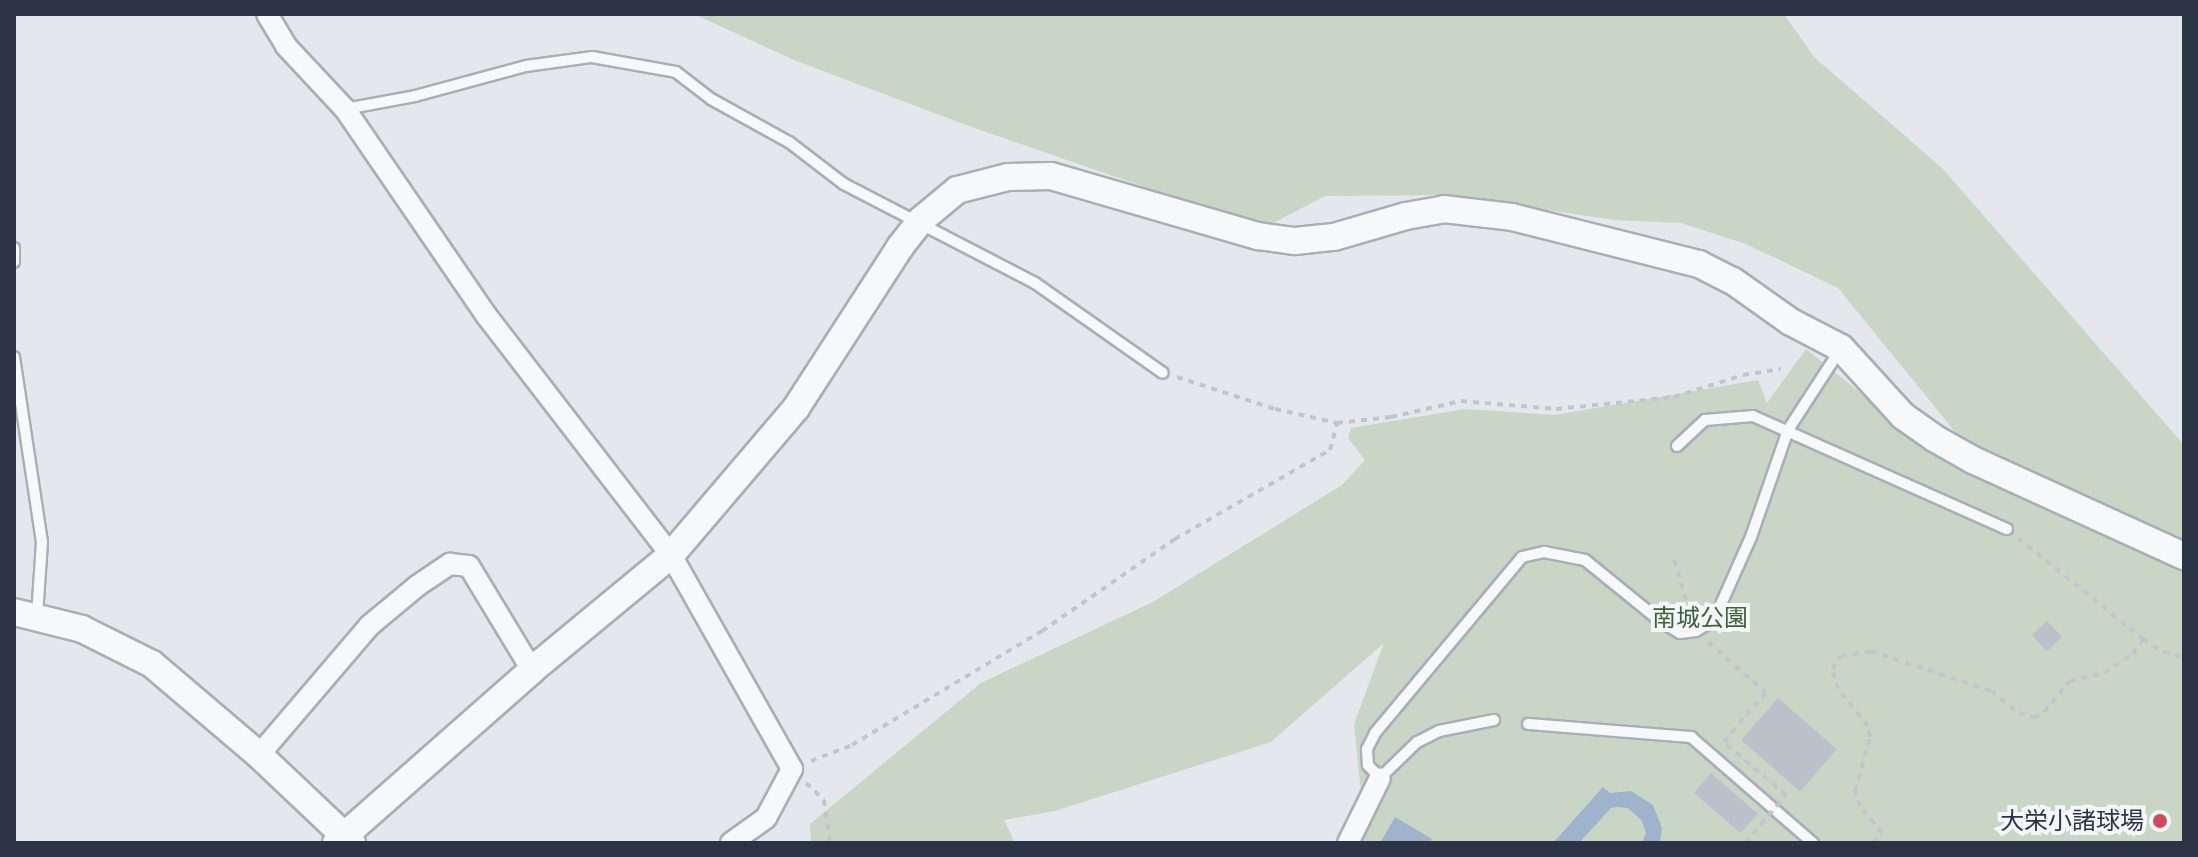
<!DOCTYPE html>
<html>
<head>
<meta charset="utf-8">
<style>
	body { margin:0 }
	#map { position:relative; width:2198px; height:857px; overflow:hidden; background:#e4e7ec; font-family:"Public Sans","Noto Sans JP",sans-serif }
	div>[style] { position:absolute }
	.green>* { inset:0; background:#c9d6c5 }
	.water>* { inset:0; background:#9fb4cc }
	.building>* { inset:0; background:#bbc0ca; transform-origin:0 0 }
	.path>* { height:4px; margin-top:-2px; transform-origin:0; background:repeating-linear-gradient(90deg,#c2c5cb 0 6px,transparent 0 12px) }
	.roads { filter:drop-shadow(2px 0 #a9aeb7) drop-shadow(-2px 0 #a9aeb7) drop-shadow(0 2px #a9aeb7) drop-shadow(0 -2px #a9aeb7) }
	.service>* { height:10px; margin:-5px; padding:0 5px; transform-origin:5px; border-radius:5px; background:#f7f8fa }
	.minor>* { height:20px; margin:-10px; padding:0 10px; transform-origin:10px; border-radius:10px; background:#f7f8fa }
	.tertiary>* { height:26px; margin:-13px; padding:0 13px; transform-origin:13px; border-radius:13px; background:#f7f8fa }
	.path-bridge>* { height:4px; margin-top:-2px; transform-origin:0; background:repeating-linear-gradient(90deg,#c2c5cb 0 6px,transparent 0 12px) }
	.dots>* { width:22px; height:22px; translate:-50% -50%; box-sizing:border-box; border:4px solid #f4f6f9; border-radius:50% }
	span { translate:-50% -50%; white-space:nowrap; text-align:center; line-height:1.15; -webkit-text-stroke:8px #f4f6f9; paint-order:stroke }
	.park-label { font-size:24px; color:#3f6138 }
	.poi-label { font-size:24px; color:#2b3445 }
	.right { translate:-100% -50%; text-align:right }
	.frame { position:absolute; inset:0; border:16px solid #2b3445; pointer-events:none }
</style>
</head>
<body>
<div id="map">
	<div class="green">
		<i style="clip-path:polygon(694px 14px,1784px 14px,1814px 57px,1942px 168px,2184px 445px,2184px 843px,1348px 843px,1363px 811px,1354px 724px,1384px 643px,1271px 742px,1055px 811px,1004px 820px,1015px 843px,811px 843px,810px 824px,981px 683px,1153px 602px,1342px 485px,1365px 460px,1348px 438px,1351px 428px,1465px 409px,1555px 415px,1758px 380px,1767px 403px,1806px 349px,1930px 449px,1978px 471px,1952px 428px,1838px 288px,1746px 244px,1681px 223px,1614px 220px,1448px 195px,1325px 196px,1263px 228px,966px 125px,794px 60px)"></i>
	</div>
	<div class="water">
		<i style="clip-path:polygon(1603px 787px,1610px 793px,1631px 791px,1653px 805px,1662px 828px,1660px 843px,1642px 843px,1646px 833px,1642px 821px,1628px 808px,1617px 807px,1611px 808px,1579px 843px,1553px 843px)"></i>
		<i style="clip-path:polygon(1395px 817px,1432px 839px,1429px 843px,1380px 843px)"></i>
	</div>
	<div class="building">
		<i style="left:2047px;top:621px;width:22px;height:21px;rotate:47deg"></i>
		<i style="left:1778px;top:698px;width:78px;height:56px;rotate:41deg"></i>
		<i style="left:1711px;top:773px;width:62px;height:26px;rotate:41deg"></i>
	</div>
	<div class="path">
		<i style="left:1177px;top:377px;width:103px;rotate:18.1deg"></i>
		<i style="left:1275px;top:409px;width:64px;rotate:12.7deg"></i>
		<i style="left:1337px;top:423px;width:54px;rotate:-6.3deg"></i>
		<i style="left:1391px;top:417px;width:72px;rotate:-12.9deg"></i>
		<i style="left:1461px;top:401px;width:95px;rotate:4.8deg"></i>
		<i style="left:1556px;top:409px;width:119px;rotate:-5.8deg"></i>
		<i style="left:1674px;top:397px;width:72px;rotate:-17.7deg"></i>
		<i style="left:1743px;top:375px;width:38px;rotate:-9deg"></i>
		<i style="left:2018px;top:538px;width:161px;rotate:38.9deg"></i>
		<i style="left:2143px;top:639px;width:25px;rotate:32deg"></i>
		<i style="left:2164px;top:652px;width:21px;rotate:14deg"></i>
		<i style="left:1674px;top:560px;width:59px;rotate:73.1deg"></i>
		<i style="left:1708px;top:642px;width:77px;rotate:41.3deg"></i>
		<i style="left:1766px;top:693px;width:30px;rotate:132deg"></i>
		<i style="left:811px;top:761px;width:44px;rotate:-21.3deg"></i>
		<i style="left:852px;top:745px;width:222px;rotate:-31deg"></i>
		<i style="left:1042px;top:631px;width:162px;rotate:-34.7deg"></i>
		<i style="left:1175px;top:539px;width:179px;rotate:-29.9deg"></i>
		<i style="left:1330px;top:450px;width:28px;rotate:-75deg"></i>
		<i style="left:806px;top:783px;width:25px;rotate:43deg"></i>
		<i style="left:824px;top:800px;width:43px;rotate:82.1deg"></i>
		<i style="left:1873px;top:843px;width:13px;rotate:-48deg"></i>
		<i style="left:1882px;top:833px;width:35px;rotate:-129deg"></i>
		<i style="left:1860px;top:806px;width:16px;rotate:-108deg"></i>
		<i style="left:1855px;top:791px;width:56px;rotate:-74.5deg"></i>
		<i style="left:1870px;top:737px;width:11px;rotate:-100deg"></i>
		<i style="left:1868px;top:726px;width:48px;rotate:-129deg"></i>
		<i style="left:1838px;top:689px;width:21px;rotate:-107deg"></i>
		<i style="left:1832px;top:669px;width:16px;rotate:-55deg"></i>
		<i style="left:1841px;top:656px;width:30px;rotate:-9deg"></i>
		<i style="left:1871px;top:651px;width:126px;rotate:18.4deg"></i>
		<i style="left:1991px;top:691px;width:36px;rotate:38deg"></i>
		<i style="left:2019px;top:713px;width:16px;rotate:18deg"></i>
		<i style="left:2034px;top:718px;width:12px;rotate:-31deg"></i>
		<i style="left:2044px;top:712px;width:40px;rotate:-50deg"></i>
		<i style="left:2070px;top:681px;width:35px;rotate:-13deg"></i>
		<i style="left:2104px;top:673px;width:35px;rotate:-33deg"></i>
		<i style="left:2133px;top:654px;width:18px;rotate:-56deg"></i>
	</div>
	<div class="roads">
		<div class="service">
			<i style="left:345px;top:109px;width:71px;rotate:-10.5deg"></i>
			<i style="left:415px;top:96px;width:115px;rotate:-15.1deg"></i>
			<i style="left:526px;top:66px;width:67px;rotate:-7.8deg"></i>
			<i style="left:592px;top:57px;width:85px;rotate:10.1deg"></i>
			<i style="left:676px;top:72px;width:44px;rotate:37.6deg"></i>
			<i style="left:711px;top:99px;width:89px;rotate:28.9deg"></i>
			<i style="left:789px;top:142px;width:69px;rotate:37.4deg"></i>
			<i style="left:844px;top:184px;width:215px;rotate:27.4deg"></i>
			<i style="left:1035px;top:283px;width:156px;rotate:35.1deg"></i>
			<i style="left:14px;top:248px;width:14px;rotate:90deg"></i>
			<i style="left:14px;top:357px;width:187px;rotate:81.4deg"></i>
			<i style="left:42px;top:542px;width:73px;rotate:93.9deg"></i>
			<i style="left:1677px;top:446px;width:38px;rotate:-43deg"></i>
			<i style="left:1705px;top:420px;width:48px;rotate:-4.8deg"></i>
			<i style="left:1753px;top:416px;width:278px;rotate:24deg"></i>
			<i style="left:1494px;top:720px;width:56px;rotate:168.7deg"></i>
			<i style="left:1439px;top:731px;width:25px;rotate:153deg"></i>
			<i style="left:1417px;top:742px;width:52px;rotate:135.8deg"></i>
			<i style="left:1380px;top:778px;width:18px;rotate:-133deg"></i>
			<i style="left:1368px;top:765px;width:16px;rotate:-94deg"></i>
			<i style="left:1367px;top:749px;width:18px;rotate:-63deg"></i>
			<i style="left:1375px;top:733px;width:229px;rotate:-50.1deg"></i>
			<i style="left:1522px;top:557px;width:23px;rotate:-13deg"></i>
			<i style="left:1544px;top:552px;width:42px;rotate:11deg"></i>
			<i style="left:1585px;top:560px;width:97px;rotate:39.1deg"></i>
			<i style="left:1660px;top:621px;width:23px;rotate:31deg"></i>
			<i style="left:1680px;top:633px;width:16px;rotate:-7deg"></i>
			<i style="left:1696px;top:631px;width:21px;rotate:-31deg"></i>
			<i style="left:1714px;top:620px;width:91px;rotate:-66deg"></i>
			<i style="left:1751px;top:537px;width:113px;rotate:-70.9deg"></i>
			<i style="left:1788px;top:430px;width:95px;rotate:-57deg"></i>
			<i style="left:1528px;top:724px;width:164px;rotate:4.6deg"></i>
			<i style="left:1691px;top:737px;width:162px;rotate:41deg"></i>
		</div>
		<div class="minor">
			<i style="left:267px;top:14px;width:37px;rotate:59deg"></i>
			<i style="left:286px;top:46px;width:86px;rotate:46.9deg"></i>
			<i style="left:345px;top:109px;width:250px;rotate:55.6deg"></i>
			<i style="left:486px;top:315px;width:303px;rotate:52.4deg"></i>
			<i style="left:671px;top:555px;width:246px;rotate:60.5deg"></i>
			<i style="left:792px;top:769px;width:55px;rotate:118deg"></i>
			<i style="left:766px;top:818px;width:43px;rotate:144.5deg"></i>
			<i style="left:259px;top:755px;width:170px;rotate:-49.5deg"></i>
			<i style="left:369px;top:626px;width:62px;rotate:-39.8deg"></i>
			<i style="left:417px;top:586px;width:40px;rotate:-34deg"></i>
			<i style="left:450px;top:564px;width:19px;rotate:6deg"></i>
			<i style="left:469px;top:566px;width:122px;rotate:58.8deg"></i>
			<i style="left:1348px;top:843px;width:72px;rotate:-63.8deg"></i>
		</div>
		<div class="tertiary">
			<i style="left:14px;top:612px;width:70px;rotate:14deg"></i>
			<i style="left:82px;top:629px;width:78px;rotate:26.6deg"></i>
			<i style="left:152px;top:664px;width:140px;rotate:40.4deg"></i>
			<i style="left:259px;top:755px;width:128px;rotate:43.4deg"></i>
			<i style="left:336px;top:843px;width:261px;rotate:-41.4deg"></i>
			<i style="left:532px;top:670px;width:180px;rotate:-39.6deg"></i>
			<i style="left:671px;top:555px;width:193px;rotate:-49.6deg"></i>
			<i style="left:796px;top:408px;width:192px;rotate:-57.1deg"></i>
			<i style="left:900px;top:247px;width:34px;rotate:-52deg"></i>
			<i style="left:921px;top:220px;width:47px;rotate:-39.8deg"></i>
			<i style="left:957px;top:190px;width:53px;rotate:-14.3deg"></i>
			<i style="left:1008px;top:177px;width:43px;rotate:-1.3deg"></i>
			<i style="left:1051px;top:176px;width:216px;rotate:16.2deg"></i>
			<i style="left:1258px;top:236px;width:37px;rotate:8deg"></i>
			<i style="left:1295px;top:241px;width:39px;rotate:-6deg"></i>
			<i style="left:1334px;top:237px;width:75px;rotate:-16.3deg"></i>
			<i style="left:1406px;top:216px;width:39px;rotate:-10deg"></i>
			<i style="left:1444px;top:209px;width:68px;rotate:6.7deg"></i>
			<i style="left:1512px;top:217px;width:193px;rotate:14.1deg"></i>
			<i style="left:1699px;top:264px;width:38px;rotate:27deg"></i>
			<i style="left:1733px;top:281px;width:71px;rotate:35.3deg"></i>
			<i style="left:1791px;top:322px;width:56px;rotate:27.5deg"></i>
			<i style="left:1841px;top:348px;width:92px;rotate:47.6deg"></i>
			<i style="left:1903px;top:416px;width:38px;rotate:35deg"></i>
			<i style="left:1934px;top:438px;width:45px;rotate:29.4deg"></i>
			<i style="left:1973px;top:460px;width:232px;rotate:24.5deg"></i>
		</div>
	</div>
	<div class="path-bridge">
		<i style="left:1745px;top:843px;width:63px;rotate:-49.5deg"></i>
		<i style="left:1786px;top:795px;width:82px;rotate:-139.5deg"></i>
		<i style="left:1724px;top:742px;width:35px;rotate:-51deg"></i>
	</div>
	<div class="dots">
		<i style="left:2160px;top:821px;background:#d1495b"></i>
	</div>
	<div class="park-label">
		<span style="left:1700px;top:618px">南城公園</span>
	</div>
	<div class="poi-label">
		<span class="right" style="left:2144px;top:821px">大栄小諸球場</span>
	</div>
	<div class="frame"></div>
</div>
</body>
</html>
